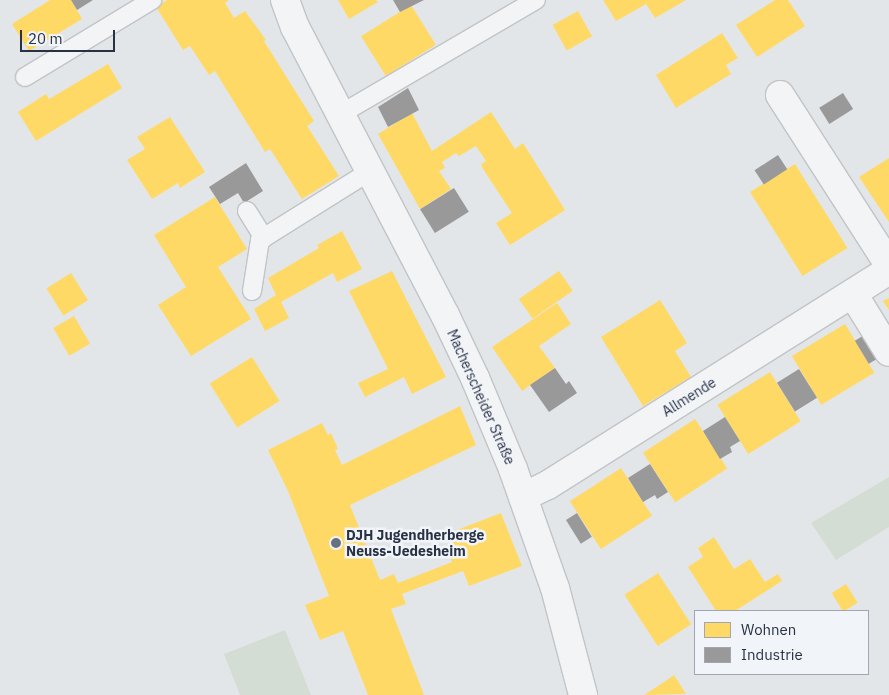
<!DOCTYPE html>
<html>
<head>
<meta charset="utf-8">
<style>
	body { margin:0 }
	#map { position:relative; width:889px; height:695px; overflow:hidden; background:#e3e6e9; font-family:"IBM Plex Sans",sans-serif }
	div>[style] { position:absolute }
	.green>* { inset:0; background:#d3ddd3 }
	.homes>* { inset:0; background:#ffd966; transform-origin:0 0 }
	.industry>* { inset:0; background:#999; transform-origin:0 0 }
	.roads { filter:drop-shadow(1px 0 #c1c4c7) drop-shadow(-1px 0 #c1c4c7) drop-shadow(0 1px #c1c4c7) drop-shadow(0 -1px #c1c4c7) }
	.service>* { height:18px; margin:-9px; padding:0 9px; transform-origin:9px; border-radius:9px; background:#f3f4f5 }
	.minor>* { height:28px; margin:-14px; padding:0 14px; transform-origin:14px; border-radius:14px; background:#f3f4f5 }
	.dots>* { width:14px; height:14px; translate:-50% -50%; box-sizing:border-box; border:2px solid #f1f4f8; border-radius:50% }
	span { translate:-50% -50%; white-space:nowrap; text-align:center; line-height:1.15; -webkit-text-stroke:5px #f1f4f8; paint-order:stroke }
	.street-label { font-size:14px; color:#283244 }
	.poi-label { font-size:14px; color:#283244; font-weight:700 }
	.left { translate:0 -50%; text-align:left }
	.legend { position:absolute; left:694px; top:610px; width:175px; height:65px; box-sizing:border-box; background:#f1f4f8; border:1px solid #a1a6b0; margin:0; padding:6px 9px; list-style:none; font-size:15px; color:#283244 }
	.legend li { display:flex; align-items:center; gap:10px; height:25px }
	.legend b { width:25px; border:1px solid #a1a6b0 }
	.scale { position:absolute; left:20px; top:30px; width:95px; height:22px; box-sizing:border-box; border:2px solid #283244; border-top:0; padding-left:6px; font-size:15px; line-height:18px; white-space:nowrap; color:#283244; -webkit-text-stroke:4px #f1f4f8; paint-order:stroke }
</style>
</head>
<body>
<div id="map">
	<div class="green">
		<i style="clip-path:polygon(889px 477px,889px 527px,836px 560px,811px 523px)"></i>
		<i style="clip-path:polygon(285px 630px,311px 695px,240px 695px,224px 654px)"></i>
	</div>
	<div class="homes">
		<i style="clip-path:polygon(50px 0,71px 0,82px 19px,29px 51px,12px 24px)"></i>
		<i style="clip-path:polygon(167px 0,229px 0,225px 3px,234px 18px,245px 11px,266px 40px,264px 41px,314px 121px,307px 126px,339px 176px,302px 199px,270px 149px,265px 152px,215px 71px,209px 75px,190px 46px,183px 50px,156px 7px)"></i>
		<i style="clip-path:polygon(338px 0,376px 0,378px 2px,349px 19px)"></i>
		<i style="clip-path:polygon(603px 0,686px 0,655px 18px,646px 4px,616px 21px)"></i>
		<i style="clip-path:polygon(775px 0,788px 0,805px 26px,757px 57px,736px 25px)"></i>
		<i style="left:411px;top:5px;width:47px;height:59px;rotate:58deg"></i>
		<i style="left:578px;top:11px;width:29px;height:29px;rotate:61deg"></i>
		<i style="clip-path:polygon(722px 33px,738px 58px,726px 65px,731px 74px,676px 108px,656px 75px)"></i>
		<i style="clip-path:polygon(108px 64px,122px 88px,36px 141px,18px 112px,46px 94px,49px 99px)"></i>
		<i style="clip-path:polygon(491px 112px,515px 149px,523px 143px,565px 210px,510px 245px,496px 223px,512px 213px,483px 169px,481px 164px,486px 161px,476px 146px,459px 156px,456px 153px,442px 162px,445px 168px,439px 171px,451px 189px,420px 209px,378px 134px,412px 113px,432px 151px)"></i>
		<i style="clip-path:polygon(170px 117px,205px 172px,180px 188px,178px 183px,152px 199px,127px 160px,145px 149px,137px 137px)"></i>
		<i style="clip-path:polygon(889px 158px,889px 222px,859px 177px)"></i>
		<i style="left:795px;top:164px;width:99px;height:53px;rotate:58deg"></i>
		<i style="clip-path:polygon(215px 197px,247px 249px,218px 267px,251px 319px,191px 356px,158px 305px,186px 287px,154px 235px)"></i>
		<i style="clip-path:polygon(342px 231px,362px 269px,337px 282px,333px 273px,281px 302px,289px 318px,265px 331px,254px 309px,276px 295px,268px 278px,319px 248px,317px 245px)"></i>
		<i style="clip-path:polygon(392px 271px,446px 377px,412px 394px,404px 377px,365px 397px,358px 383px,388px 369px,349px 291px)"></i>
		<i style="left:559px;top:271px;width:24px;height:49px;rotate:55deg"></i>
		<i style="left:71px;top:273px;width:32px;height:29px;rotate:58deg"></i>
		<i style="clip-path:polygon(889px 298px,889px 310px,883px 301px)"></i>
		<i style="clip-path:polygon(660px 300px,687px 343px,675px 351px,691px 377px,643px 406px,601px 337px)"></i>
		<i style="clip-path:polygon(557px 303px,571px 324px,539px 346px,555px 368px,522px 391px,492px 347px)"></i>
		<i style="left:74px;top:316px;width:32px;height:24px;rotate:60deg"></i>
		<i style="left:845px;top:324px;width:57px;height:62px;rotate:59deg"></i>
		<i style="left:252px;top:357px;width:52px;height:50px;rotate:58deg"></i>
		<i style="left:770px;top:372px;width:58px;height:62px;rotate:58deg"></i>
		<i style="clip-path:polygon(460px 406px,476px 445px,350px 505px,380px 580px,394px 574px,398px 583px,452px 562px,450px 557px,457px 554px,449px 533px,501px 513px,522px 566px,469px 586px,463px 571px,402px 594px,406px 604px,391px 609px,424px 695px,368px 695px,343px 631px,320px 640px,305px 605px,329px 596px,288px 491px,268px 450px,322px 423px,328px 435px,331px 433px,338px 449px,335px 450px,342px 465px)"></i>
		<i style="left:695px;top:419px;width:59px;height:62px;rotate:57deg"></i>
		<i style="left:621px;top:468px;width:57px;height:61px;rotate:57deg"></i>
		<i style="clip-path:polygon(714px 537px,734px 569px,750px 559px,765px 582px,778px 574px,782px 581px,735px 611px,716px 611px,688px 567px,703px 557px,698px 548px)"></i>
		<i style="left:658px;top:573px;width:61px;height:40px;rotate:57deg"></i>
		<i style="left:846px;top:584px;width:22px;height:17px;rotate:58deg"></i>
		<i style="clip-path:polygon(674px 675px,686px 694px,644px 695px,664px 682px)"></i>
	</div>
	<div class="industry">
		<i style="clip-path:polygon(71px 0,93px 0,77px 10px)"></i>
		<i style="clip-path:polygon(393px 0,424px 0,400px 12px)"></i>
		<i style="clip-path:polygon(408px 88px,419px 110px,388px 127px,378px 107px)"></i>
		<i style="left:843px;top:93px;width:19px;height:28px;rotate:58deg"></i>
		<i style="left:778px;top:155px;width:17px;height:28px;rotate:57deg"></i>
		<i style="clip-path:polygon(246px 163px,263px 191px,244px 203px,238px 193px,220px 204px,209px 187px)"></i>
		<i style="left:454px;top:188px;width:28px;height:40px;rotate:58deg"></i>
		<i style="left:866px;top:334px;width:27px;height:13px;rotate:59deg"></i>
		<i style="clip-path:polygon(555px 368px,566px 384px,569px 381px,577px 393px,549px 412px,530px 385px)"></i>
		<i style="left:799px;top:369px;width:34px;height:26px;rotate:58deg"></i>
		<i style="clip-path:polygon(725px 417px,740px 441px,730px 447px,732px 452px,720px 459px,703px 431px)"></i>
		<i style="clip-path:polygon(650px 464px,668px 492px,657px 499px,655px 495px,643px 502px,628px 478px)"></i>
		<i style="left:577px;top:513px;width:28px;height:13px;rotate:58deg"></i>
	</div>
	<div class="roads">
		<div class="service">
			<i style="left:25px;top:77px;width:149px;rotate:-31.2deg"></i>
			<i style="left:339px;top:115px;width:228px;rotate:-30.3deg"></i>
			<i style="left:247px;top:211px;width:32px;rotate:58deg"></i>
			<i style="left:252px;top:291px;width:52px;rotate:-81.1deg"></i>
			<i style="left:260px;top:240px;width:128px;rotate:-32deg"></i>
		</div>
		<div class="minor">
			<i style="left:285px;top:0;width:29px;rotate:70deg"></i>
			<i style="left:295px;top:27px;width:325px;rotate:62.5deg"></i>
			<i style="left:445px;top:315px;width:70px;rotate:64.5deg"></i>
			<i style="left:475px;top:378px;width:99px;rotate:67.3deg"></i>
			<i style="left:513px;top:469px;width:126px;rotate:70.6deg"></i>
			<i style="left:555px;top:588px;width:111px;rotate:75.3deg"></i>
			<i style="left:780px;top:95px;width:202px;rotate:57.3deg"></i>
			<i style="left:853px;top:294px;width:68px;rotate:58.2deg"></i>
			<i style="left:523px;top:497px;width:28px;rotate:-26deg"></i>
			<i style="left:548px;top:485px;width:403px;rotate:-32.2deg"></i>
		</div>
	</div>
	<div class="dots">
		<i style="left:336px;top:543px;background:#69717e"></i>
	</div>
	<div class="street-label">
		<span style="left:481px;top:397px;rotate:66deg">Macherscheider Straße</span>
		<span style="left:689px;top:397px;rotate:-32deg">Allmende</span>
	</div>
	<div class="poi-label">
		<span class="left" style="left:346px;top:543px">DJH Jugendherberge<br>Neuss-Uedesheim</span>
	</div>
	<ul class="legend">
	<li><b style="height:14px;background:#ffd966"></b>Wohnen</li>
	<li><b style="height:14px;background:#999"></b>Industrie</li>
	</ul>
	<div class="scale">20 m</div>
</div>
</body>
</html>
